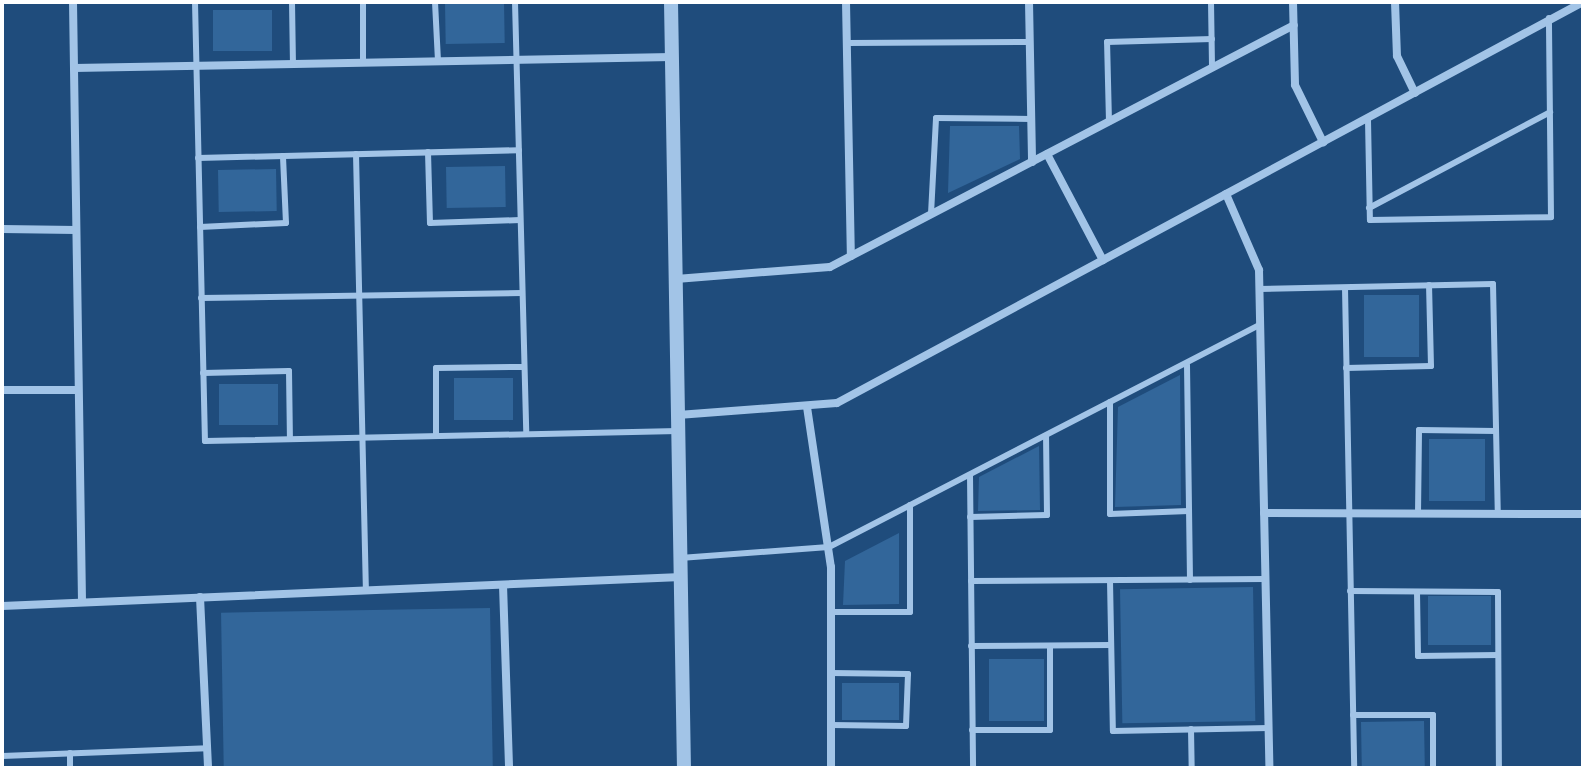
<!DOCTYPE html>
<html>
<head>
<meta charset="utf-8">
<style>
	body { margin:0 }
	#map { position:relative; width:1585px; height:770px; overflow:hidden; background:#1f4c7c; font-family:"Archivo Narrow",sans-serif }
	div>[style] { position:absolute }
	.green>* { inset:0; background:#32669a; transform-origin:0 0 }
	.service>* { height:6px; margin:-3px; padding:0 3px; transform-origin:3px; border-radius:3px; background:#a2c4e7 }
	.minor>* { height:8px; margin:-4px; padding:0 4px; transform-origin:4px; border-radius:4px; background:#a2c4e7 }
	.tertiary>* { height:14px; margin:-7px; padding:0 7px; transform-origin:7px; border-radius:7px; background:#a2c4e7 }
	span { translate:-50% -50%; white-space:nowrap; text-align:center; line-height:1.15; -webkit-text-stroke:6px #1f4c7c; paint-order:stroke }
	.frame { position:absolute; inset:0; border:4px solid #fff; pointer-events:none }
</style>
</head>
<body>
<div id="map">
	<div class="green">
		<i style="left:504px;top:2px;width:41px;height:59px;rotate:89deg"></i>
		<i style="left:272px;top:10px;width:41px;height:59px;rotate:90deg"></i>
		<i style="clip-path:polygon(950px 126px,1019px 126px,1020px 159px,948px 193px)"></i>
		<i style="left:505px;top:166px;width:41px;height:59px;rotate:89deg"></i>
		<i style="left:276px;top:169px;width:42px;height:58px;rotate:89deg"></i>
		<i style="left:1364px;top:295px;width:55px;height:62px"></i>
		<i style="clip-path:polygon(1180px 375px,1181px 505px,1115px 507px,1118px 407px)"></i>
		<i style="left:513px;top:378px;width:42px;height:59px;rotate:90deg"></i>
		<i style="left:278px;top:384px;width:41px;height:59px;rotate:90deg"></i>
		<i style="left:1429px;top:439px;width:56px;height:62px"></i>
		<i style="clip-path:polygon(1039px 446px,1040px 510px,978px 511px,979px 477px)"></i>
		<i style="clip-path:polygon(899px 533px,899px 604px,843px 605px,845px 561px)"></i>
		<i style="left:1253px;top:587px;width:134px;height:133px;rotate:89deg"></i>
		<i style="left:1491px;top:596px;width:49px;height:63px;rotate:90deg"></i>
		<i style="left:490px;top:608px;width:160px;height:269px;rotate:89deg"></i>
		<i style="left:1044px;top:659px;width:62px;height:55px;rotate:90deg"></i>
		<i style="left:842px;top:683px;width:57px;height:37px"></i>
		<i style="left:1424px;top:721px;width:47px;height:63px;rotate:89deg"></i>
	</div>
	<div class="service">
		<i style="left:195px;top:2px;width:439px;rotate:88.7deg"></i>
		<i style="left:205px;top:441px;width:473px;rotate:-1.2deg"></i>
		<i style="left:292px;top:2px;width:62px;rotate:89.1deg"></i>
		<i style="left:435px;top:2px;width:59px;rotate:87.1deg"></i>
		<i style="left:515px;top:2px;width:432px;rotate:88.5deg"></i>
		<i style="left:1211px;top:2px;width:66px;rotate:89.1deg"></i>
		<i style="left:847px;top:43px;width:183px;rotate:-0.3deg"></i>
		<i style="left:363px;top:63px;width:61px;rotate:-90deg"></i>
		<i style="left:1368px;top:120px;width:100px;rotate:88.9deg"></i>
		<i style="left:1370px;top:220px;width:181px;rotate:-0.9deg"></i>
		<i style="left:1551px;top:217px;width:199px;rotate:-90.6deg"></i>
		<i style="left:1109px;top:122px;width:80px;rotate:-91.4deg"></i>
		<i style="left:1107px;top:42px;width:105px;rotate:-1.6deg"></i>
		<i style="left:428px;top:152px;width:71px;rotate:88.4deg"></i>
		<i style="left:430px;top:223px;width:90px;rotate:-1.9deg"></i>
		<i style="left:356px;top:154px;width:436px;rotate:88.7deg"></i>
		<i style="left:198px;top:158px;width:321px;rotate:-1.4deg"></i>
		<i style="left:1369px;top:208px;width:205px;rotate:-27.9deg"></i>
		<i style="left:931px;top:214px;width:96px;rotate:-87deg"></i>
		<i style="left:936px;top:118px;width:95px;rotate:0.6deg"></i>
		<i style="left:200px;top:227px;width:86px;rotate:-2.7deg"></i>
		<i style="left:286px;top:223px;width:67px;rotate:-92.6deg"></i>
		<i style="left:1345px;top:288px;width:480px;rotate:88.9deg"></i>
		<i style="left:1259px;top:289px;width:234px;rotate:-1.2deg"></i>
		<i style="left:1493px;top:284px;width:230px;rotate:88.8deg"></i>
		<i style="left:201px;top:298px;width:321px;rotate:-0.9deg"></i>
		<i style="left:1187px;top:365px;width:215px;rotate:89.2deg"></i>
		<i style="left:1346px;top:368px;width:85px;rotate:-1.3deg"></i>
		<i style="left:1431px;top:366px;width:81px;rotate:-91.4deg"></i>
		<i style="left:203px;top:373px;width:86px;rotate:-1.3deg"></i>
		<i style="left:289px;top:371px;width:68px;rotate:89.2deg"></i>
		<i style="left:1110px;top:402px;width:112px;rotate:90deg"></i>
		<i style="left:1110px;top:514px;width:79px;rotate:-2.2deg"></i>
		<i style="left:436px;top:436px;width:68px;rotate:-90deg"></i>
		<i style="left:436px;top:368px;width:88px;rotate:-0.7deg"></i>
		<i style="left:970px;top:475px;width:293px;rotate:89.4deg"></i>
		<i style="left:1418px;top:514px;width:84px;rotate:-89.3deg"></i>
		<i style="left:1419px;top:430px;width:77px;rotate:0.7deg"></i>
		<i style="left:970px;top:517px;width:77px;rotate:-1.5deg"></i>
		<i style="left:1047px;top:515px;width:79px;rotate:-90.7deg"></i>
		<i style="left:680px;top:558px;width:149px;rotate:-4.2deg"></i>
		<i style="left:829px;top:547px;width:485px;rotate:-27.3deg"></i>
		<i style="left:971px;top:581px;width:294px;rotate:-0.4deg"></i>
		<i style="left:1110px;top:581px;width:150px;rotate:88.9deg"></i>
		<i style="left:1113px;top:731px;width:156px;rotate:-1.1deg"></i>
		<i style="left:1350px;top:591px;width:148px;rotate:0.4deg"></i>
		<i style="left:1498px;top:592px;width:176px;rotate:89.7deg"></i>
		<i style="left:1417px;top:592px;width:64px;rotate:89.1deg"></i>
		<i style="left:1418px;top:656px;width:80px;rotate:-0.7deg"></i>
		<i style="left:831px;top:612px;width:79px"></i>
		<i style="left:910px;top:612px;width:107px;rotate:-90deg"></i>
		<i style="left:971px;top:646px;width:140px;rotate:-0.4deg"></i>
		<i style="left:831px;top:673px;width:77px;rotate:0.7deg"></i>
		<i style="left:908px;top:674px;width:52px;rotate:92.2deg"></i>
		<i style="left:906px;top:726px;width:75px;rotate:-179.2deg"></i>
		<i style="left:1353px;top:715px;width:80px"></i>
		<i style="left:1433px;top:715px;width:53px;rotate:90deg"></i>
		<i style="left:1191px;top:729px;width:39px;rotate:89deg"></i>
		<i style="left:972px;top:730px;width:78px"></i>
		<i style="left:1050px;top:730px;width:84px;rotate:-90deg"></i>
		<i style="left:70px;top:753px;width:15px;rotate:90deg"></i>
		<i style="left:2px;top:756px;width:205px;rotate:-2.2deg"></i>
	</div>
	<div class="minor">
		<i style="left:73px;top:2px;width:600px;rotate:89.14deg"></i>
		<i style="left:846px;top:2px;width:254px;rotate:88.9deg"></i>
		<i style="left:1029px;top:2px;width:160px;rotate:88.9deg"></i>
		<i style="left:1293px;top:2px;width:83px;rotate:88.6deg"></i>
		<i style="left:1295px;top:85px;width:64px;rotate:63.8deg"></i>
		<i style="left:1395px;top:2px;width:54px;rotate:87.9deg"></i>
		<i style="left:1397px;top:56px;width:41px;rotate:64.1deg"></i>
		<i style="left:74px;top:68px;width:598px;rotate:-1.05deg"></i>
		<i style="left:1047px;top:154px;width:120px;rotate:62.2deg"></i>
		<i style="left:1226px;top:194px;width:83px;rotate:66.5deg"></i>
		<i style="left:1259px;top:270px;width:498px;rotate:88.8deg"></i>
		<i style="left:2px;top:229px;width:74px;rotate:0.8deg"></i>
		<i style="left:676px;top:279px;width:154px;rotate:-4.5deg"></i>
		<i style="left:830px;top:267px;width:523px;rotate:-27.54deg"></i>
		<i style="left:2px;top:390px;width:76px"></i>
		<i style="left:807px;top:407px;width:162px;rotate:81.5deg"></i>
		<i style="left:831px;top:567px;width:201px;rotate:90deg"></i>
		<i style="left:678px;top:415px;width:159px;rotate:-4.3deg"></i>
		<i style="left:837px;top:403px;width:847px;rotate:-28.26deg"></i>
		<i style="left:1264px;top:513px;width:319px;rotate:0.2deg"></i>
		<i style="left:503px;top:585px;width:183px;rotate:88.1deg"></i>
		<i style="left:200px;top:597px;width:171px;rotate:87.3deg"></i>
		<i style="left:2px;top:606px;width:680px;rotate:-2.45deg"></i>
	</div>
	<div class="tertiary">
		<i style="left:671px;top:2px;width:766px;rotate:89.03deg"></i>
	</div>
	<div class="frame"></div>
</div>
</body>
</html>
